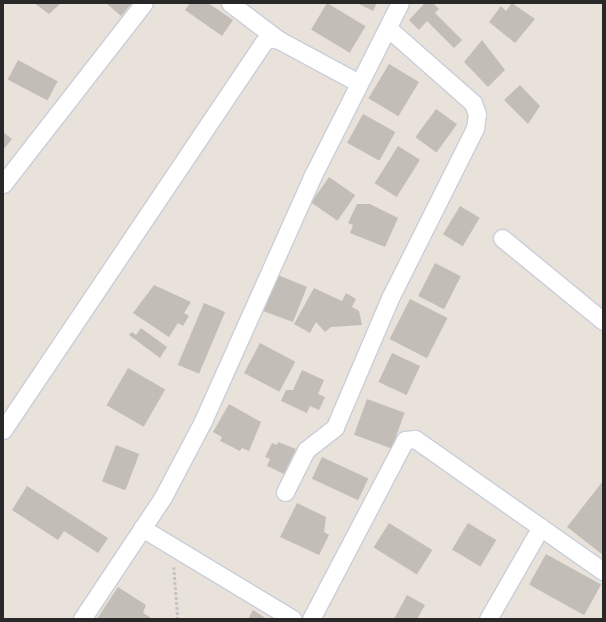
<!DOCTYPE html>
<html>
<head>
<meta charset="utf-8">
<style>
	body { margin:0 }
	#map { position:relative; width:606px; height:622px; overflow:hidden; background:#e9e2db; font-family:Karla,sans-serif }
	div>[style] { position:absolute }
	.building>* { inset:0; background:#c2bdb7; transform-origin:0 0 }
	.path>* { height:2.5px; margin-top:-1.25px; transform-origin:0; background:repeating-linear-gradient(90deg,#c3c3c3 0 3px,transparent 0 5px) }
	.roads { filter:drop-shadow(1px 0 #c9ced9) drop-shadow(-1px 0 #c9ced9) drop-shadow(0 1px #c9ced9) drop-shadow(0 -1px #c9ced9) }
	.minor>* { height:17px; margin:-8.5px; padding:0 8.5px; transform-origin:8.5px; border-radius:8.5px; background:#fff }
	span { translate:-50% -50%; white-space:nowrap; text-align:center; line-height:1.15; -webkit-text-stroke:3px #fff; paint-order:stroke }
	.frame { position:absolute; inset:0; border:4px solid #282828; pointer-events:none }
</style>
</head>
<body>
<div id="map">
	<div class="building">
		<i style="clip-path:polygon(34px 3px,61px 3px,49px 14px)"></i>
		<i style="clip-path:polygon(106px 3px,132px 3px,121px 16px)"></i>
		<i style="clip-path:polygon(190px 3px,208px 3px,233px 20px,222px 36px,185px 10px)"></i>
		<i style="left:327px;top:3px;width:45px;height:31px;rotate:31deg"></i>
		<i style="clip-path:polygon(357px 3px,377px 3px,373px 11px)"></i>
		<i style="clip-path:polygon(425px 3px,433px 3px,439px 9px,435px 13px,462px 40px,454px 48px,427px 21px,419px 30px,409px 20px)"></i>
		<i style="clip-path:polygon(512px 3px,535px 19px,515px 43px,489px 22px,501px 6px,506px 11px)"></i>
		<i style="clip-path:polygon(482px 40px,505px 70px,488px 87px,464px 62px)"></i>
		<i style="left:18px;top:60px;width:45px;height:22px;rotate:28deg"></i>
		<i style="left:389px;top:64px;width:35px;height:40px;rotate:31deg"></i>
		<i style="clip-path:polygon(520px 85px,540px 106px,528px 124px,504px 100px)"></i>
		<i style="left:436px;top:109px;width:26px;height:35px;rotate:36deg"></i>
		<i style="left:363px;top:114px;width:37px;height:33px;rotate:29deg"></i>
		<i style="clip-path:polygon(3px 132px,12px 139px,3px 150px)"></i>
		<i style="left:398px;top:146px;width:26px;height:44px;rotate:32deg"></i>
		<i style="left:329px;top:177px;width:32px;height:31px;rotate:35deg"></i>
		<i style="clip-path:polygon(357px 204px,370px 204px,398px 218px,385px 247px,350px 233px,353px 225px,348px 223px)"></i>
		<i style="left:460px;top:206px;width:23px;height:33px;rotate:31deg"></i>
		<i style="left:435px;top:263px;width:29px;height:37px;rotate:27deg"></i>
		<i style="clip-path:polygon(278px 275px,307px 287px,293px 322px,263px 311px,270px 285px,273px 287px)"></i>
		<i style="clip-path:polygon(154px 285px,191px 302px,184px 313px,189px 316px,183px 326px,178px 323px,169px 337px,133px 313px)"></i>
		<i style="clip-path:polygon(314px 288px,342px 301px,346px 293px,356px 299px,352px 307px,359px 311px,362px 325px,331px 327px,325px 332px,316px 322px,310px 333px,294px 324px)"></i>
		<i style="left:410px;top:299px;width:42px;height:45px;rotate:27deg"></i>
		<i style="left:204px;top:303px;width:23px;height:67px;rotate:23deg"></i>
		<i style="clip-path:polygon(141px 328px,167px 347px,160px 358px,129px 335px,132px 332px,136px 335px)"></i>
		<i style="left:260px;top:343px;width:40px;height:34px;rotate:28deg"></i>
		<i style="left:392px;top:353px;width:31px;height:32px;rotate:25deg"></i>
		<i style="left:128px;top:368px;width:43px;height:43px;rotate:30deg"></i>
		<i style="clip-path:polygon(302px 370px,324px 380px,318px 394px,325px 397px,319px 410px,310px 406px,307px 413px,281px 401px,286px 390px,293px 390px)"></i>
		<i style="left:367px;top:399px;width:40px;height:38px;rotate:20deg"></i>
		<i style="clip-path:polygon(229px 404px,261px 422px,249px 451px,242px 448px,240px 451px,220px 441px,222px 437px,213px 432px)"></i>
		<i style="clip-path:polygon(278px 442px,296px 449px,284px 474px,267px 466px,270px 459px,265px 457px,272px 443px,277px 445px)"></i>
		<i style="left:116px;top:445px;width:25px;height:39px;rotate:21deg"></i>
		<i style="left:322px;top:457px;width:51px;height:24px;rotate:25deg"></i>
		<i style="clip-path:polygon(603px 481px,603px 555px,567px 527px)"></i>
		<i style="clip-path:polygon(27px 486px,108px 538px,98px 553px,64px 531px,58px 540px,12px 510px)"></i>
		<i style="clip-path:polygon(297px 503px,326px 517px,324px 532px,329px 535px,319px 555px,280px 537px)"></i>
		<i style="left:389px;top:523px;width:51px;height:29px;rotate:32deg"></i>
		<i style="left:468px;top:523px;width:33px;height:31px;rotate:31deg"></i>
		<i style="left:546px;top:554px;width:63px;height:35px;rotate:29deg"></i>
		<i style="clip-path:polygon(118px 587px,146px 605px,143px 613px,153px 619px,97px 619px)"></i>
		<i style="clip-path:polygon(407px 595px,425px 605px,417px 619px,394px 619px)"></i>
		<i style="clip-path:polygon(253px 610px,267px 619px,248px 619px)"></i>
	</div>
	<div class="path">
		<i style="left:174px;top:567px;width:52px;rotate:85.6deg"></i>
	</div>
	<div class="roads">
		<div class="minor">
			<i style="left:230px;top:3px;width:61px;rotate:37.1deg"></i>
			<i style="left:3px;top:184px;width:229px;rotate:-52.1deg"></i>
			<i style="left:502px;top:238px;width:131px;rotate:39.4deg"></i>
			<i style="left:3px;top:430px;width:468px;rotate:-56.1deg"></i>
			<i style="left:264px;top:42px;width:7px;rotate:-34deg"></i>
			<i style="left:270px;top:38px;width:9px;rotate:13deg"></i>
			<i style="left:279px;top:40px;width:89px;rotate:28.3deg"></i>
			<i style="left:285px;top:492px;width:47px;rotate:-63.4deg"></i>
			<i style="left:306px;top:450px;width:37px;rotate:-38deg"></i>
			<i style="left:335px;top:427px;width:142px;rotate:-66.9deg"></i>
			<i style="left:391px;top:296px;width:188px;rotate:-63.4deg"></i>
			<i style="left:475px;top:128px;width:14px;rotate:-82deg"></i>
			<i style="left:477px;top:114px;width:12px;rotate:-110deg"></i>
			<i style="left:473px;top:103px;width:113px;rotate:-138.6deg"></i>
			<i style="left:142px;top:528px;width:176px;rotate:31.1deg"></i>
			<i style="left:82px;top:619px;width:146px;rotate:-56.4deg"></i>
			<i style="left:163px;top:497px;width:86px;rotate:-62.2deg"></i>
			<i style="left:203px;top:421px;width:267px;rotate:-65.9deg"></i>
			<i style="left:312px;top:177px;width:195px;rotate:-63.2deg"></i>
			<i style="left:311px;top:619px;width:202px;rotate:-62.3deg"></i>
			<i style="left:405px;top:440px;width:10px;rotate:-6deg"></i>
			<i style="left:415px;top:439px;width:230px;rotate:35.1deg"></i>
			<i style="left:488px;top:619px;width:106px;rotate:-60.1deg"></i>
		</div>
	</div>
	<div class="frame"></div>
</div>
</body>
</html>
